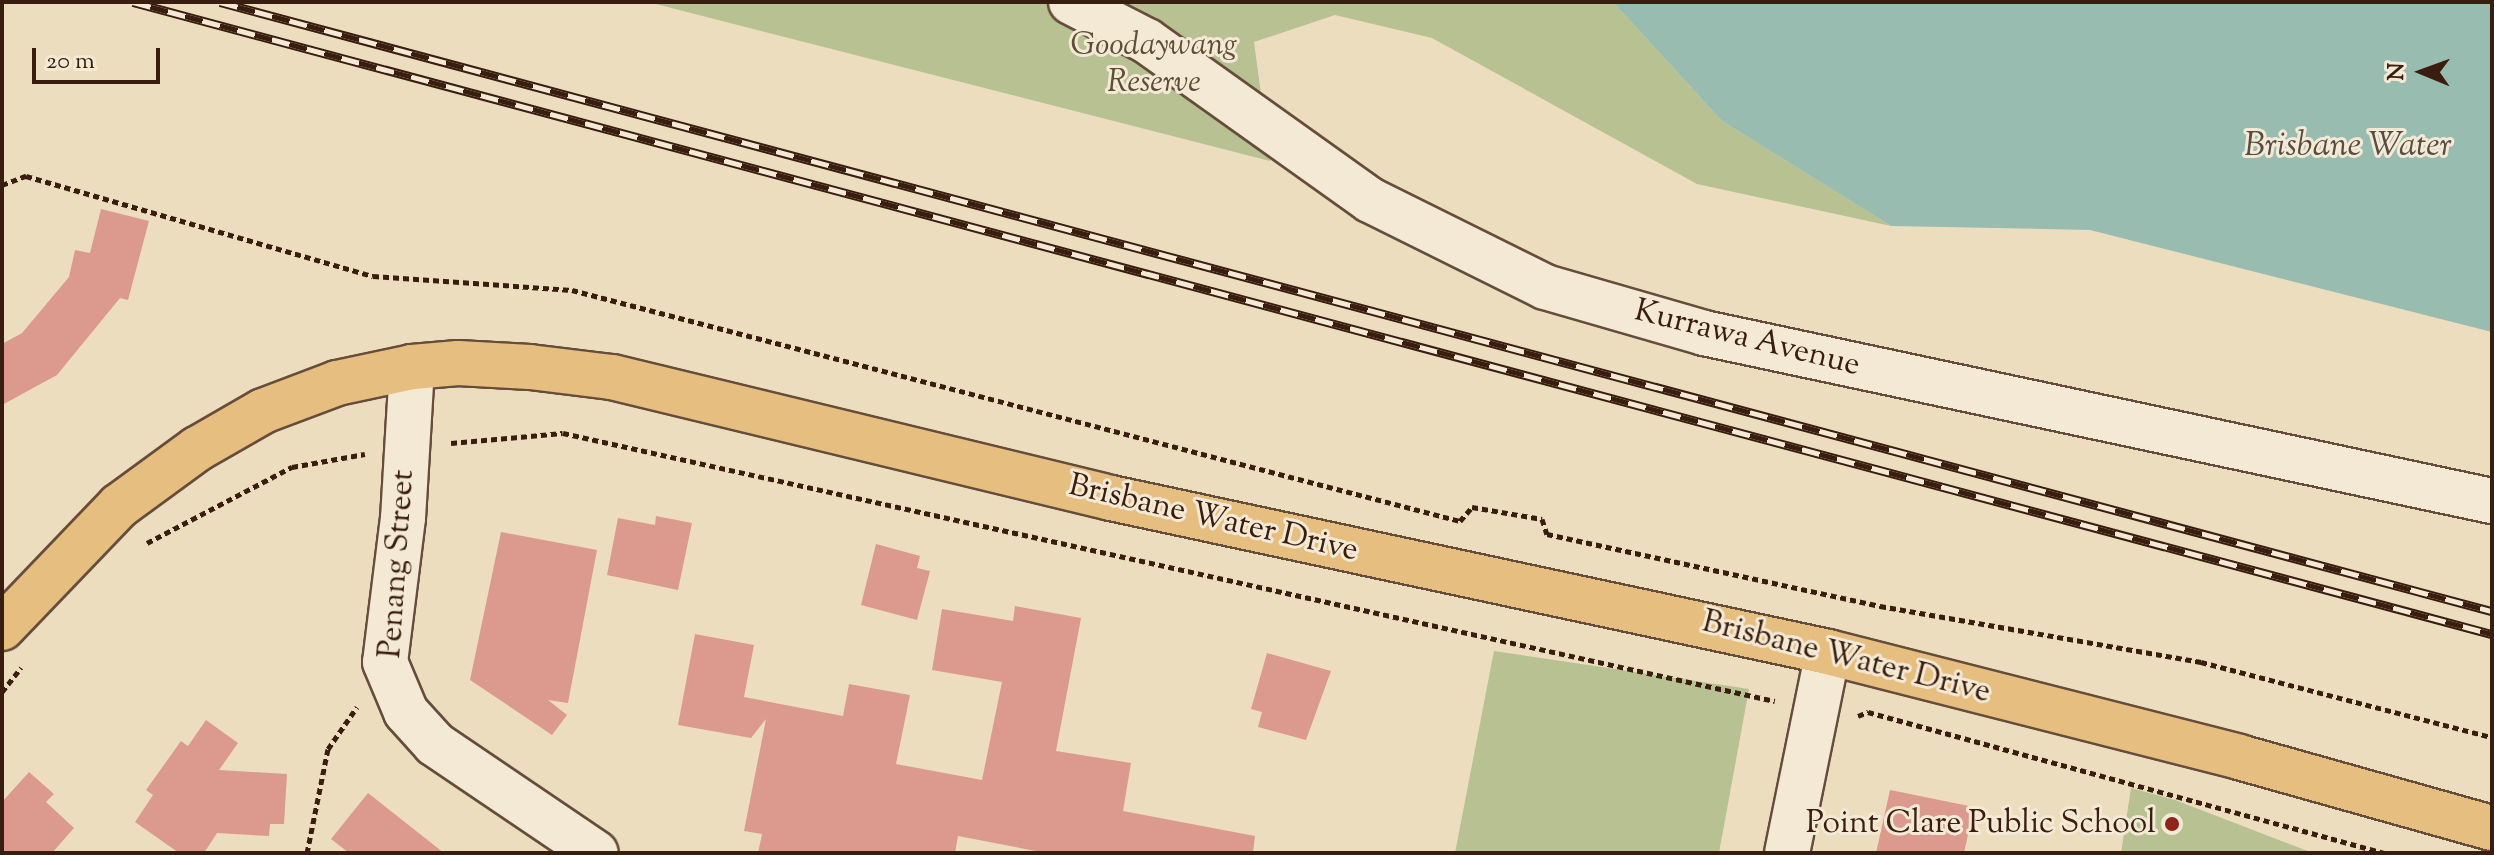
<!DOCTYPE html>
<html>
<head>
<meta charset="utf-8">
<style>
	body { margin:0 }
	#map { position:relative; width:2494px; height:855px; overflow:hidden; background:#ecddbf; font-family:"Sorts Mill Goudy",serif }
	div>[style] { position:absolute }
	.green>* { inset:0; background:#b7c192 }
	.water>* { inset:0; background:#99bcb1 }
	.building>* { inset:0; background:#dc9a8e }
	.path>* { height:5px; margin-top:-2.5px; transform-origin:0; background:repeating-linear-gradient(90deg,#391d0f 0 6px,transparent 0 10px) }
	.roads { filter:drop-shadow(2px 0 #664d3b) drop-shadow(-2px 0 #664d3b) drop-shadow(0 2px #664d3b) drop-shadow(0 -2px #664d3b) }
	.minor>* { height:44px; margin:-22px; padding:0 22px; transform-origin:22px; border-radius:22px; background:#f3e9d5 }
	.major>* { height:44px; margin:-22px; padding:0 22px; transform-origin:22px; border-radius:22px; background:#e6be80 }
	.rail>* { height:9px; margin-top:-4.5px; transform-origin:0; background:repeating-linear-gradient(90deg,#f3e9d5 0 18px,#391d0f 0 36px); box-sizing:border-box; border-block:2px solid #391d0f }
	.dots>* { width:22px; height:22px; translate:-50% -50%; box-sizing:border-box; border:4px solid #f3e9d5; border-radius:50% }
	span { translate:-50% -50%; white-space:nowrap; text-align:center; line-height:1.15; -webkit-text-stroke:6px #f3e9d5; paint-order:stroke }
	.park-label { font-size:32px; color:#5f4e36; font-style:italic }
	.street-label { font-size:32px; color:#391d0f }
	.poi-label { font-size:32px; color:#391d0f }
	.right { translate:-100% -50%; text-align:right }
	.water-label { font-size:34px; color:#564d40; font-style:italic }
	.frame { position:absolute; inset:0; border:4px solid #391d0f; pointer-events:none }
	.north { position:absolute; left:2382px; top:32px; width:80px; height:80px; -webkit-text-stroke:6px #f3e9d5; paint-order:stroke; rotate:271deg; font-size:22px; font-weight:700; line-height:32px; text-align:center; color:#391d0f }
	.north::after { content:''; display:block; margin:auto; width:28px; height:36px; background:#391d0f; clip-path:polygon(50% 0,100% 100%,50% 72%,0 100%) }
	.scale { position:absolute; left:32px; top:48px; width:128px; height:36px; box-sizing:border-box; border:4px solid #391d0f; border-top:0; padding-left:10px; font-size:24px; line-height:28px; white-space:nowrap; color:#391d0f; -webkit-text-stroke:6px #f3e9d5; paint-order:stroke }
</style>
</head>
<body>
<div id="map">
	<div class="green">
		<i style="clip-path:polygon(648px 2px,1613px 2px,1722px 121px,1891px 226px,1697px 184px,1432px 38px,1335px 15px,1254px 42px,1270px 161px)"></i>
		<i style="clip-path:polygon(1494px 651px,1749px 689px,1719px 853px,1455px 853px)"></i>
		<i style="clip-path:polygon(2131px 788px,2175px 800px,2313px 853px,2121px 853px)"></i>
	</div>
	<div class="water">
		<i style="clip-path:polygon(1613px 2px,2492px 2px,2492px 332px,2090px 230px,1891px 226px,1722px 121px)"></i>
	</div>
	<div class="building">
		<i style="clip-path:polygon(101px 209px,149px 221px,128px 300px,120px 298px,57px 375px,2px 405px,2px 344px,22px 333px,69px 277px,75px 250px,90px 253px)"></i>
		<i style="clip-path:polygon(656px 516px,692px 523px,678px 590px,607px 575px,618px 518px,655px 525px)"></i>
		<i style="clip-path:polygon(501px 532px,597px 550px,568px 703px,548px 700px,567px 715px,552px 735px,470px 680px)"></i>
		<i style="clip-path:polygon(876px 544px,920px 556px,917px 568px,930px 571px,917px 620px,861px 605px)"></i>
		<i style="clip-path:polygon(1015px 606px,1081px 618px,1056px 751px,1131px 763px,1123px 811px,1255px 836px,1253px 853px,1046px 853px,958px 836px,955px 853px,758px 853px,762px 834px,744px 831px,766px 719px,751px 738px,678px 725px,695px 634px,754px 645px,744px 697px,843px 716px,849px 684px,910px 695px,896px 764px,982px 780px,1002px 682px,932px 670px,942px 609px,1013px 621px)"></i>
		<i style="clip-path:polygon(1267px 653px,1331px 671px,1306px 740px,1258px 727px,1262px 712px,1251px 709px)"></i>
		<i style="clip-path:polygon(206px 720px,238px 743px,219px 770px,287px 774px,284px 824px,270px 824px,269px 836px,217px 833px,204px 853px,179px 853px,135px 822px,153px 795px,146px 790px,181px 741px,188px 746px)"></i>
		<i style="clip-path:polygon(29px 772px,54px 794px,46px 802px,74px 828px,52px 853px,2px 853px,2px 802px)"></i>
		<i style="clip-path:polygon(1890px 790px,1974px 807px,1964px 853px,1876px 853px)"></i>
		<i style="clip-path:polygon(368px 793px,444px 853px,349px 853px,331px 839px)"></i>
	</div>
	<div class="path">
		<i style="left:2px;top:185px;width:26px;rotate:-21deg"></i>
		<i style="left:26px;top:176px;width:361px;rotate:16.1deg"></i>
		<i style="left:373px;top:276px;width:199px;rotate:4deg"></i>
		<i style="left:572px;top:290px;width:918px;rotate:14.58deg"></i>
		<i style="left:1460px;top:521px;width:18px;rotate:-49deg"></i>
		<i style="left:1472px;top:507px;width:71px;rotate:9.7deg"></i>
		<i style="left:1542px;top:519px;width:16px;rotate:72deg"></i>
		<i style="left:1547px;top:534px;width:341px;rotate:12.2deg"></i>
		<i style="left:1880px;top:606px;width:326px;rotate:9.9deg"></i>
		<i style="left:2201px;top:662px;width:301px;rotate:14.5deg"></i>
		<i style="left:451px;top:443px;width:112px;rotate:-5.1deg"></i>
		<i style="left:563px;top:433px;width:1241px;rotate:12.47deg"></i>
		<i style="left:147px;top:543px;width:164px;rotate:-27.7deg"></i>
		<i style="left:292px;top:467px;width:74px;rotate:-10.1deg"></i>
		<i style="left:2px;top:692px;width:31px;rotate:-52deg"></i>
		<i style="left:1858px;top:716px;width:11px;rotate:-22deg"></i>
		<i style="left:1868px;top:712px;width:535px;rotate:15.28deg"></i>
		<i style="left:307px;top:853px;width:106px;rotate:-78.6deg"></i>
		<i style="left:328px;top:749px;width:51px;rotate:-55.4deg"></i>
	</div>
	<div class="roads">
		<div class="minor">
			<i style="left:1071px;top:2px;width:85px;rotate:27.2deg"></i>
			<i style="left:1147px;top:41px;width:274px;rotate:35.5deg"></i>
			<i style="left:1370px;top:200px;width:195px;rotate:26.4deg"></i>
			<i style="left:1545px;top:287px;width:166px;rotate:16.1deg"></i>
			<i style="left:1704px;top:333px;width:806px;rotate:12.04deg"></i>
			<i style="left:412px;top:367px;width:151px;rotate:93.4deg"></i>
			<i style="left:403px;top:518px;width:145px;rotate:97.1deg"></i>
			<i style="left:385px;top:662px;width:54px;rotate:67.2deg"></i>
			<i style="left:406px;top:712px;width:43px;rotate:47.8deg"></i>
			<i style="left:435px;top:744px;width:194px;rotate:34.1deg"></i>
			<i style="left:1787px;top:853px;width:205px;rotate:-78.5deg"></i>
		</div>
		<div class="major">
			<i style="left:2px;top:628px;width:169px;rotate:-46.2deg"></i>
			<i style="left:119px;top:506px;width:97px;rotate:-36.2deg"></i>
			<i style="left:197px;top:449px;width:76px;rotate:-29.9deg"></i>
			<i style="left:263px;top:411px;width:79px;rotate:-20.7deg"></i>
			<i style="left:337px;top:383px;width:77px;rotate:-12deg"></i>
			<i style="left:412px;top:367px;width:46px;rotate:-5deg"></i>
			<i style="left:458px;top:363px;width:72px;rotate:3.2deg"></i>
			<i style="left:530px;top:367px;width:83px;rotate:7deg"></i>
			<i style="left:612px;top:377px;width:513px;rotate:13.63deg"></i>
			<i style="left:1111px;top:498px;width:733px;rotate:12.12deg"></i>
			<i style="left:1828px;top:652px;width:424px;rotate:14.3deg"></i>
			<i style="left:2239px;top:757px;width:263px;rotate:15.7deg"></i>
		</div>
	</div>
	<div class="rail">
		<i style="left:133px;top:2px;width:2442px;rotate:15deg"></i>
		<i style="left:220px;top:2px;width:2352px;rotate:15.01deg"></i>
	</div>
	<div class="dots">
		<i style="left:2172px;top:824px;background:#8f2418"></i>
	</div>
	<div class="park-label">
		<span style="left:1154px;top:65px">Goodaywang<br>Reserve</span>
	</div>
	<div class="street-label">
		<span style="left:1747px;top:339px;rotate:14deg">Kurrawa Avenue</span>
		<span style="left:1213px;top:519px;rotate:13deg">Brisbane Water Drive</span>
		<span style="left:398px;top:564px;rotate:-86deg">Penang Street</span>
		<span style="left:1846px;top:658px;rotate:14deg">Brisbane Water Drive</span>
	</div>
	<div class="poi-label">
		<span class="right" style="left:2156px;top:824px">Point Clare Public School</span>
	</div>
	<div class="water-label">
		<span style="left:2348px;top:147px">Brisbane Water</span>
	</div>
	<div class="frame"></div>
	<div class="north">N</div>
	<div class="scale">20 m</div>
</div>
</body>
</html>
